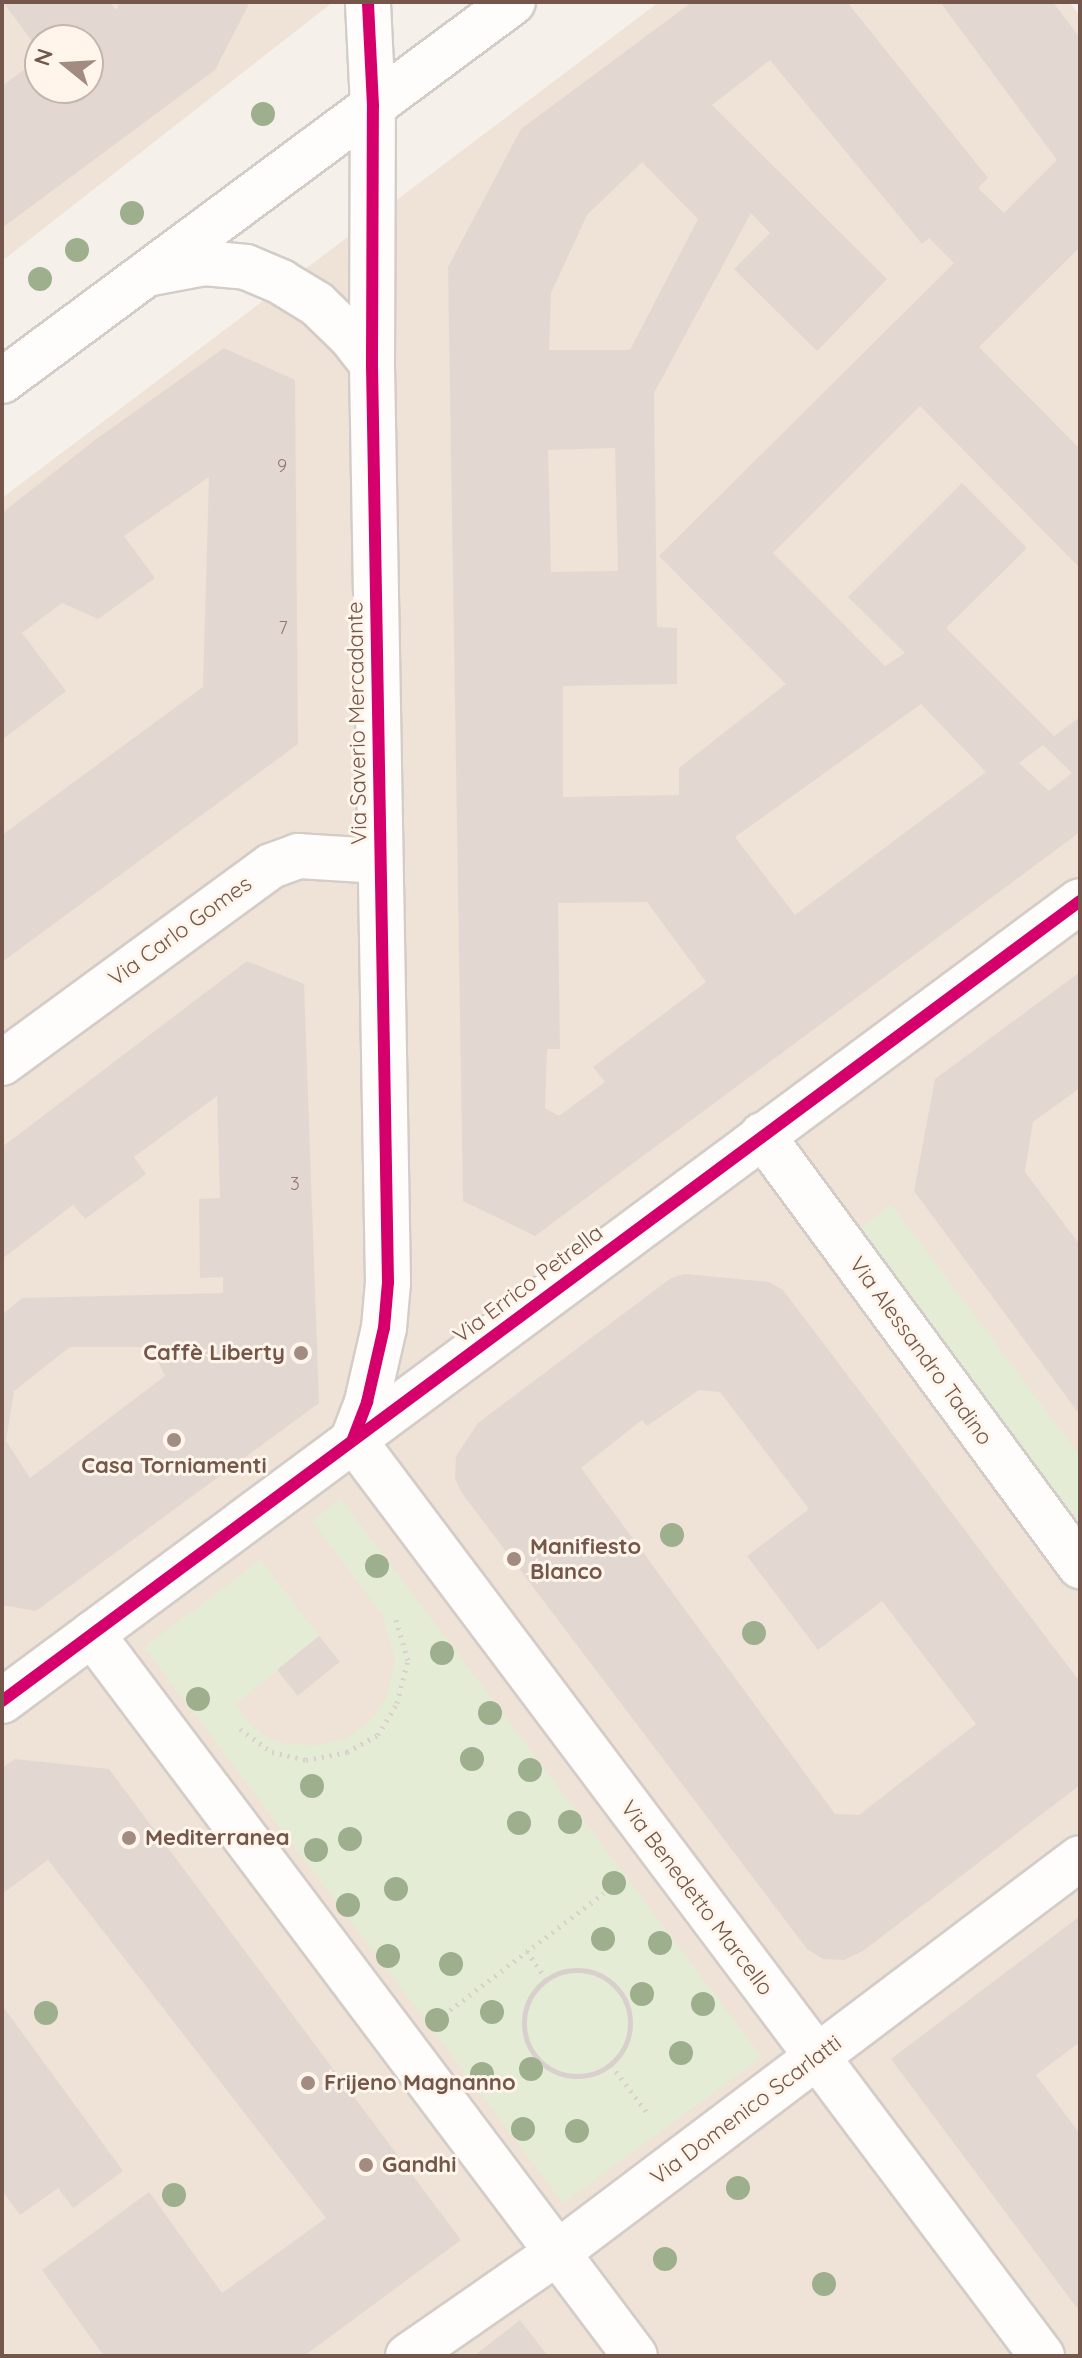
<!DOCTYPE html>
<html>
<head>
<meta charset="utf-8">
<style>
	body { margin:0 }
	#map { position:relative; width:1082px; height:2358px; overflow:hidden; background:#f6f0ea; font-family:Quicksand,sans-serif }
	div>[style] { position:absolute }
	.residential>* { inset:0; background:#efe2d7 }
	.green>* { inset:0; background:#e4ecd5 }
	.building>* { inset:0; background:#e3d8d1; transform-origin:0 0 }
	.path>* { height:5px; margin-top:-2.5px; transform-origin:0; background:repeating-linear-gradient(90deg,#d9d0ce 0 2px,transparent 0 8px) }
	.path>.ring { margin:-2.5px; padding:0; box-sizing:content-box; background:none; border:5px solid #d9d0ce; border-radius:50% }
	.roads { filter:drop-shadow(2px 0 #d4ccc7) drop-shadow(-2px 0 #d4ccc7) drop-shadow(0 2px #d4ccc7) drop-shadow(0 -2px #d4ccc7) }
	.minor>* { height:44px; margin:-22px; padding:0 22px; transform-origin:22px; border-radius:22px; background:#fefdfc }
	.secondary>* { height:44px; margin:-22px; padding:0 22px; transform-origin:22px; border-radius:22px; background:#fefdfc }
	.cycleway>* { height:12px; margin:-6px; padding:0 6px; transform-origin:6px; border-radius:6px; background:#d6006c }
	.trees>* { width:24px; height:24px; margin:-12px; border-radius:50%; background:#9eaf8e }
	.dots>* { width:22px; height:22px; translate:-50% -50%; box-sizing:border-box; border:4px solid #fff5ea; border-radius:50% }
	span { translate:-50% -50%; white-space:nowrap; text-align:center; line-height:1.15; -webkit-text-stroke:6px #fff5ea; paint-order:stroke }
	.number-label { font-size:18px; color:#92786e }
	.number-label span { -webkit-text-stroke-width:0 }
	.street-label { font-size:22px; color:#74564a }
	.poi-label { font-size:22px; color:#74564a; font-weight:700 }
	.right { translate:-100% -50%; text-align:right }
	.left { translate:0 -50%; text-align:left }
	.frame { position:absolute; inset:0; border:4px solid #74564a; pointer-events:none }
	.north { position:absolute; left:24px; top:24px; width:80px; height:80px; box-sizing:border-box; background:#fff5ea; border:2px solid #c7b5aa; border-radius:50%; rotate:288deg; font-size:22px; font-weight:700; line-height:32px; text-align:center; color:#74564a }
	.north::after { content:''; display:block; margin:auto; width:28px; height:36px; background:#a28c82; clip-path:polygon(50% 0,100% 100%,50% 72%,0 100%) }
</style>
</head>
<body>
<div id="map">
	<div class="residential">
		<i style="clip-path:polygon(evenodd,2px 2px,333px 2px,2px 261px,2px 2px,40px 40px,88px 40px,88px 88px,40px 88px,40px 40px)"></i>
		<i style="clip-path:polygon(659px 2px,1069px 2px,1080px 16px,1080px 2356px,2px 2356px,2px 498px)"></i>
	</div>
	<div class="green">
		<i style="clip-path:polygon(891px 1204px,1080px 1456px,1080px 1542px,872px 1264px,862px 1227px)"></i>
		<i style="clip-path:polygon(341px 1499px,762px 2057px,563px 2203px,144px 1647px,261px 1560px,319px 1636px,235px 1705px,253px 1727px,268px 1738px,286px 1744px,319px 1745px,345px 1739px,367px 1724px,386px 1699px,395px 1660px,383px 1616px,312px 1521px)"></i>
	</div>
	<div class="building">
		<i style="clip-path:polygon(3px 2px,110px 2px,116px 10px,120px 2px,250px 2px,215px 70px,2px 228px,2px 86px,40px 58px,40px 88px,88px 88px,88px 40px,40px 40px,40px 52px)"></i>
		<i style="clip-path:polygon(evenodd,692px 2px,847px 2px,988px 178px,978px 188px,1004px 213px,1057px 160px,940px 2px,1053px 2px,1080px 38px,1080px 247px,979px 347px,1080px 449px,1080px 568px,920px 406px,773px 553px,885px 666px,905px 653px,848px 597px,962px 483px,1027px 548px,946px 628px,1054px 736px,1080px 717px,1080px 832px,535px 1236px,463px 1201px,448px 267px,521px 129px,692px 2px,770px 60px,922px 244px,929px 238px,954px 263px,659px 556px,786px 684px,679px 768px,679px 795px,563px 797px,563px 686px,677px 684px,677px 628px,657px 627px,654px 393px,751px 213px,770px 233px,734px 269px,817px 351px,887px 279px,712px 105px,770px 60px,692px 2px,642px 162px,698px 219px,630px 350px,549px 350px,551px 293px,587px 215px,642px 162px,692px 2px,615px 448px,618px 571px,551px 572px,548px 450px,615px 448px,692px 2px,921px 704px,986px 772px,795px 915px,735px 837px,921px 704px,692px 2px,1043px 745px,1072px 773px,1049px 791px,1019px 763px,1043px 745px,692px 2px,647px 902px,706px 982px,593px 1067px,605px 1082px,559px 1116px,545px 1108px,547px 1049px,560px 1049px,558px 903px,647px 902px)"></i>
		<i style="clip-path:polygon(224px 348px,295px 380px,298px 744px,2px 962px,2px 835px,203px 687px,209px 477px,124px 536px,155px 578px,98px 619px,62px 603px,22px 633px,66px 691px,2px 740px,2px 513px,95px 440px)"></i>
		<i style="clip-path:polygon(evenodd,247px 961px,304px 984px,319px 1403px,36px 1611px,2px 1605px,2px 1315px,22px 1298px,223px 1293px,223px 1277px,200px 1278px,199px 1199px,220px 1198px,217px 1096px,134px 1157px,146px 1174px,85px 1219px,73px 1205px,2px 1259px,2px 1147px,247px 961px,70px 1347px,151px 1347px,165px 1376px,30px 1478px,6px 1441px,14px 1391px,70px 1347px)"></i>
		<i style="clip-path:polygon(1080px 972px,1080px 1088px,1033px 1122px,1025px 1172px,1080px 1245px,1080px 1415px,914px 1191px,935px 1079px)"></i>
		<i style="clip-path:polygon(evenodd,685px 1274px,769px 1282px,783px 1290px,1080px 1682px,1080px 1785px,863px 1951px,844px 1960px,823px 1959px,807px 1949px,461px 1492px,455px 1478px,456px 1456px,478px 1423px,671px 1278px,685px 1274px,699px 1390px,720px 1392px,809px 1509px,747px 1556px,818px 1650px,882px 1601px,976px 1724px,859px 1815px,835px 1814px,581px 1468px,642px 1420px,647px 1426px,699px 1390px)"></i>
		<i style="left:319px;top:1636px;width:33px;height:54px;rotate:51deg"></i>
		<i style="clip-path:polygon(15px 1759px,109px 1769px,461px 2240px,304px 2356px,104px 2356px,42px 2270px,149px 2192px,222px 2293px,326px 2218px,48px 1860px,2px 1894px,2px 1768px)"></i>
		<i style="clip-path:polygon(1080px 1916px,1080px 2042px,1036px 2075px,1080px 2134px,1080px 2312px,891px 2059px)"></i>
		<i style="clip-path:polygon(2px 2005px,123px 2171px,73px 2208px,58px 2188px,20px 2215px,2px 2191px)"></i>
		<i style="clip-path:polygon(520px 2320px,548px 2356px,474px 2356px)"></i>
	</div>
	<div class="path">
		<i style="left:240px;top:1729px;width:39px;rotate:36deg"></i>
		<i style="left:272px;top:1752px;width:35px;rotate:13deg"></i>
		<i style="left:306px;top:1760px;width:42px;rotate:-11deg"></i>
		<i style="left:347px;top:1752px;width:35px;rotate:-29deg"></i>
		<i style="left:378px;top:1735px;width:37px;rotate:-59deg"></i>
		<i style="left:397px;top:1703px;width:44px;rotate:-75.7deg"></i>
		<i style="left:408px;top:1660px;width:48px;rotate:-106.9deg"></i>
		<i style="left:527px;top:1951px;width:34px;rotate:56deg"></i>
		<i class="ring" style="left:524px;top:1970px;width:101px;height:101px"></i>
		<i style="left:450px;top:2010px;width:193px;rotate:-37.2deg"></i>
		<i style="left:611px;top:2065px;width:63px;rotate:52.8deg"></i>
	</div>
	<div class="roads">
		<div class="minor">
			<i style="left:147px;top:274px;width:58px;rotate:-10.9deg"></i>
			<i style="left:204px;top:263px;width:42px;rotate:5.4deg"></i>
			<i style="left:246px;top:267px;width:38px;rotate:23deg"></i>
			<i style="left:281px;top:282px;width:42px;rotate:31.4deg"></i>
			<i style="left:317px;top:304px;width:47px;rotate:44.1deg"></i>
			<i style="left:351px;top:337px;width:34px;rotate:52deg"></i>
			<i style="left:2px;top:1063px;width:333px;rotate:-36.2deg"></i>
			<i style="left:271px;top:866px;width:29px;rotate:-20deg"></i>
			<i style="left:298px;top:856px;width:80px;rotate:3.6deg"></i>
			<i style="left:762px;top:1135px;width:536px;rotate:53.58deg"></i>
			<i style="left:353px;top:1439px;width:40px;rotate:-69deg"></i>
			<i style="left:367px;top:1402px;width:76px;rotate:-77.1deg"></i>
			<i style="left:384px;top:1328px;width:46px;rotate:-85deg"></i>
			<i style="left:388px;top:1282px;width:918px;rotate:-91deg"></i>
			<i style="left:372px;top:364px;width:258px;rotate:-89.8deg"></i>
			<i style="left:373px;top:106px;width:104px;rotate:-92.8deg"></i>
			<i style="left:353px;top:1439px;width:1147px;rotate:53.08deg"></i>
			<i style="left:92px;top:1634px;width:903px;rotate:53.05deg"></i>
			<i style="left:2px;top:1701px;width:1342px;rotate:-36.58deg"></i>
			<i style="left:408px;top:2356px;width:181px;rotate:-34.7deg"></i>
			<i style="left:557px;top:2253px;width:655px;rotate:-37.06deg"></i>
		</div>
		<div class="secondary">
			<i style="left:2px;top:381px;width:636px;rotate:-36.56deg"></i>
		</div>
	</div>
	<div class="cycleway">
		<i style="left:353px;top:1439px;width:40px;rotate:-69deg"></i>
		<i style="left:367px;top:1402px;width:76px;rotate:-77.1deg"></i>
		<i style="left:384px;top:1328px;width:46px;rotate:-85deg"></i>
		<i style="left:388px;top:1282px;width:918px;rotate:-91deg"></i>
		<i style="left:372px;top:364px;width:258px;rotate:-89.8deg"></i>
		<i style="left:373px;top:106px;width:104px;rotate:-92.8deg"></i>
		<i style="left:2px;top:1701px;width:1342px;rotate:-36.58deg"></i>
	</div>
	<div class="trees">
		<i style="left:263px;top:114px"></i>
		<i style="left:132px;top:213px"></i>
		<i style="left:77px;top:250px"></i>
		<i style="left:40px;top:279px"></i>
		<i style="left:672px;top:1535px"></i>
		<i style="left:377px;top:1566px"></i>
		<i style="left:754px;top:1633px"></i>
		<i style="left:442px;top:1653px"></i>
		<i style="left:198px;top:1699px"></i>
		<i style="left:490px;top:1713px"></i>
		<i style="left:472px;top:1759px"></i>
		<i style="left:530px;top:1770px"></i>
		<i style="left:312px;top:1786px"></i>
		<i style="left:570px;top:1822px"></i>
		<i style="left:519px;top:1823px"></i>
		<i style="left:350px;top:1839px"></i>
		<i style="left:316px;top:1850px"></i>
		<i style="left:614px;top:1883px"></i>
		<i style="left:396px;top:1889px"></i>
		<i style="left:348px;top:1905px"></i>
		<i style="left:603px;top:1939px"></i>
		<i style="left:660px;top:1943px"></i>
		<i style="left:388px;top:1956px"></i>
		<i style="left:451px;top:1964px"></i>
		<i style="left:642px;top:1994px"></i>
		<i style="left:703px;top:2004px"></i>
		<i style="left:492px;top:2012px"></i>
		<i style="left:46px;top:2013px"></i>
		<i style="left:437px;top:2020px"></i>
		<i style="left:681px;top:2053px"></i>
		<i style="left:531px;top:2069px"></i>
		<i style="left:482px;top:2074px"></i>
		<i style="left:523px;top:2129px"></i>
		<i style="left:577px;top:2131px"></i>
		<i style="left:738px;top:2188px"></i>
		<i style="left:174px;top:2195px"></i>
		<i style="left:665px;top:2259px"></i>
		<i style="left:824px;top:2284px"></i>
	</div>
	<div class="dots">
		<i style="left:301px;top:1353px;background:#a28c82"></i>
		<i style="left:174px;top:1440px;background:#a28c82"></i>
		<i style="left:514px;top:1559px;background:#a28c82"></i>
		<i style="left:129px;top:1838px;background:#a28c82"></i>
		<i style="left:308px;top:2083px;background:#a28c82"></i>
		<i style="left:366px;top:2165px;background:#a28c82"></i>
	</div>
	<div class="number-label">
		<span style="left:282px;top:466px">9</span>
		<span style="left:283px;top:628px">7</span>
		<span style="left:295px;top:1184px">3</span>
	</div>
	<div class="street-label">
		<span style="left:357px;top:723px;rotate:-91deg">Via Saverio Mercadante</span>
		<span style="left:180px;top:931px;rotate:-36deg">Via Carlo Gomes</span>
		<span style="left:528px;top:1284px;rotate:-37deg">Via Errico Petrella</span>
		<span style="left:921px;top:1351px;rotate:54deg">Via Alessandro Tadino</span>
		<span style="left:697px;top:1898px;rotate:53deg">Via Benedetto Marcello</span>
		<span style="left:746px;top:2110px;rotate:-37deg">Via Domenico Scarlatti</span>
	</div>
	<div class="poi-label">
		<span class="right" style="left:285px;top:1353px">Caffè Liberty</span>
		<span style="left:174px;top:1466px">Casa Torniamenti</span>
		<span class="left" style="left:530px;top:1559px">Manifiesto<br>Blanco</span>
		<span class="left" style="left:145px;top:1838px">Mediterranea</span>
		<span class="left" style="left:324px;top:2083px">Frijeno Magnanno</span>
		<span class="left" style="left:382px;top:2165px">Gandhi</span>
	</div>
	<div class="frame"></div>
	<div class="north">N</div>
</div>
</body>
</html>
